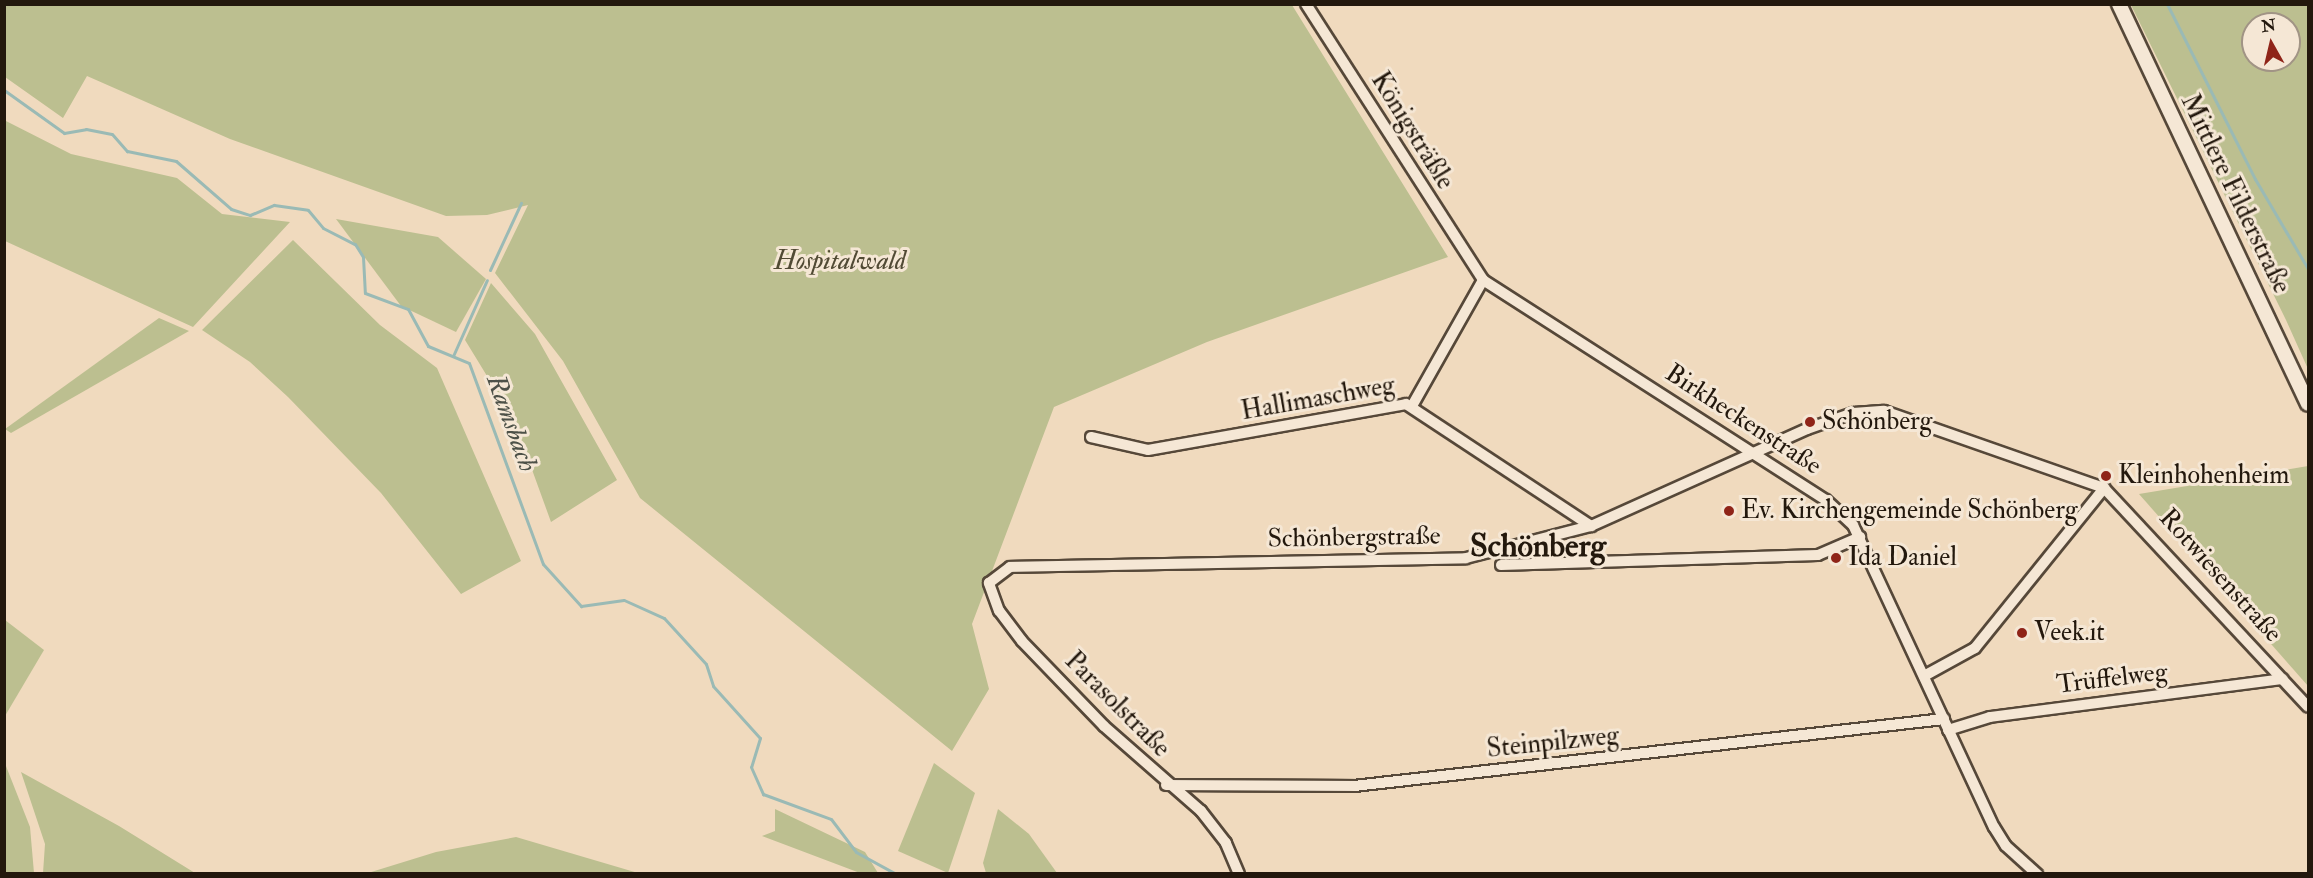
<!DOCTYPE html>
<html>
<head>
<meta charset="utf-8">
<style>
	body { margin:0 }
	#map { position:relative; width:2313px; height:878px; overflow:hidden; background:#f0dabe; font-family:"IM FELL Double Pica",serif }
	div>[style] { position:absolute }
	.green>* { inset:0; background:#bcbf90 }
	.stream>* { height:3px; margin:-1.5px; padding:0 1.5px; transform-origin:1.5px; border-radius:1.5px; background:#9abab5 }
	.roads { filter:drop-shadow(2px 0 #564839) drop-shadow(-2px 0 #564839) drop-shadow(0 2px #564839) drop-shadow(0 -2px #564839) }
	.street>* { height:10px; margin:-5px; padding:0 5px; transform-origin:5px; border-radius:5px; background:#f5e7d5 }
	.secondary>* { height:14px; margin:-7px; padding:0 7px; transform-origin:7px; border-radius:7px; background:#f5e7d5 }
	.dots>* { width:16px; height:16px; translate:-50% -50%; box-sizing:border-box; border:3px solid #f5e7d5; border-radius:50% }
	span { translate:-50% -50%; white-space:nowrap; text-align:center; line-height:1.15; -webkit-text-stroke:6px #f5e7d5; paint-order:stroke }
	.street-label { font-size:26px; color:#23180d }
	.park-label { font-size:26px; color:#514a34; font-style:italic }
	.poi-label { font-size:26px; color:#23180d }
	.left { translate:0 -50%; text-align:left }
	.water-label { font-size:27px; color:#4d5148; font-style:italic }
	.district-label { font-size:32px; color:#23180d; font-weight:700 }
	.frame { position:absolute; inset:0; border:6px solid #23180d; pointer-events:none }
	.north { position:absolute; left:2241px; top:12px; width:60px; height:60px; box-sizing:border-box; background:#f5e7d5; border:2px solid #a19485; border-radius:50%; rotate:352deg; font-size:16px; font-weight:700; line-height:24px; text-align:center; color:#23180d }
	.north::after { content:''; display:block; margin:auto; width:21px; height:27px; background:#8f2418; clip-path:polygon(50% 0,100% 100%,50% 72%,0 100%) }
</style>
</head>
<body>
<div id="map">
	<div class="green">
		<i style="clip-path:polygon(4px 5px,1292px 5px,1448px 257px,1207px 342px,1054px 407px,972px 624px,989px 689px,952px 751px,640px 498px,563px 361px,495px 273px,528px 205px,487px 215px,446px 216px,230px 139px,87px 76px,63px 118px,5px 77px)"></i>
		<i style="clip-path:polygon(evenodd,2131px 5px,2308px 5px,2308px 369px,2286px 320px,2131px 5px,2253px 24px,2289px 24px,2289px 60px,2253px 60px,2253px 24px)"></i>
		<i style="clip-path:polygon(4px 120px,71px 154px,177px 178px,222px 214px,290px 222px,193px 327px,5px 241px)"></i>
		<i style="clip-path:polygon(336px 219px,438px 237px,486px 279px,456px 332px,401px 306px)"></i>
		<i style="clip-path:polygon(293px 240px,380px 325px,437px 368px,521px 561px,461px 594px,381px 493px,288px 397px,250px 362px,202px 330px)"></i>
		<i style="clip-path:polygon(491px 283px,535px 334px,617px 480px,551px 522px,514px 420px,465px 340px)"></i>
		<i style="clip-path:polygon(159px 318px,189px 331px,11px 433px,5px 429px)"></i>
		<i style="clip-path:polygon(2308px 466px,2308px 686px,2139px 494px)"></i>
		<i style="clip-path:polygon(5px 620px,44px 650px,5px 716px)"></i>
		<i style="clip-path:polygon(4px 761px,30px 827px,34px 873px,5px 873px)"></i>
		<i style="clip-path:polygon(934px 763px,975px 793px,948px 873px,898px 851px)"></i>
		<i style="clip-path:polygon(21px 772px,119px 826px,195px 873px,43px 873px,45px 844px)"></i>
		<i style="clip-path:polygon(775px 809px,865px 852px,878px 873px,860px 873px,762px 836px,775px 831px)"></i>
		<i style="clip-path:polygon(998px 809px,1029px 834px,1057px 873px,986px 873px,983px 863px)"></i>
		<i style="clip-path:polygon(516px 837px,638px 873px,368px 873px,436px 852px)"></i>
	</div>
	<div class="stream">
		<i style="left:2167px;top:4px;width:196px;rotate:63.3deg"></i>
		<i style="left:2255px;top:179px;width:104px;rotate:59.5deg"></i>
		<i style="left:4px;top:90px;width:74px;rotate:35.6deg"></i>
		<i style="left:64px;top:133px;width:22px;rotate:-10deg"></i>
		<i style="left:86px;top:129px;width:26px;rotate:11deg"></i>
		<i style="left:112px;top:134px;width:23px;rotate:49deg"></i>
		<i style="left:127px;top:151px;width:50px;rotate:11.5deg"></i>
		<i style="left:176px;top:161px;width:73px;rotate:41.1deg"></i>
		<i style="left:231px;top:209px;width:20px;rotate:18deg"></i>
		<i style="left:250px;top:215px;width:26px;rotate:-23deg"></i>
		<i style="left:274px;top:205px;width:34px;rotate:8deg"></i>
		<i style="left:308px;top:210px;width:23px;rotate:50deg"></i>
		<i style="left:323px;top:228px;width:36px;rotate:27deg"></i>
		<i style="left:355px;top:244px;width:15px;rotate:58deg"></i>
		<i style="left:363px;top:257px;width:36px;rotate:87deg"></i>
		<i style="left:365px;top:293px;width:46px;rotate:20.4deg"></i>
		<i style="left:408px;top:309px;width:42px;rotate:61.6deg"></i>
		<i style="left:428px;top:346px;width:44px;rotate:22.5deg"></i>
		<i style="left:469px;top:363px;width:214px;rotate:69.8deg"></i>
		<i style="left:543px;top:564px;width:57px;rotate:47.9deg"></i>
		<i style="left:581px;top:606px;width:43px;rotate:-7.9deg"></i>
		<i style="left:624px;top:600px;width:44px;rotate:24.2deg"></i>
		<i style="left:664px;top:618px;width:62px;rotate:47.6deg"></i>
		<i style="left:706px;top:664px;width:23px;rotate:72deg"></i>
		<i style="left:713px;top:686px;width:70px;rotate:47.9deg"></i>
		<i style="left:760px;top:738px;width:30px;rotate:107deg"></i>
		<i style="left:751px;top:767px;width:30px;rotate:66deg"></i>
		<i style="left:763px;top:794px;width:72px;rotate:20.2deg"></i>
		<i style="left:831px;top:819px;width:41px;rotate:52.9deg"></i>
		<i style="left:856px;top:852px;width:46px;rotate:28.8deg"></i>
		<i style="left:490px;top:270px;width:74px;rotate:-65.2deg"></i>
		<i style="left:453px;top:356px;width:83px;rotate:-65.9deg"></i>
	</div>
	<div class="roads">
		<div class="street">
			<i style="left:1306px;top:4px;width:328px;rotate:57.3deg"></i>
			<i style="left:1483px;top:280px;width:407px;rotate:32.7deg"></i>
			<i style="left:1826px;top:500px;width:37px;rotate:43deg"></i>
			<i style="left:1853px;top:525px;width:333px;rotate:65deg"></i>
			<i style="left:1994px;top:827px;width:22px;rotate:58deg"></i>
			<i style="left:2006px;top:846px;width:42px;rotate:42.1deg"></i>
			<i style="left:1412px;top:406px;width:145px;rotate:-60.6deg"></i>
			<i style="left:1091px;top:437px;width:58px;rotate:12.8deg"></i>
			<i style="left:1148px;top:450px;width:262px;rotate:-10.1deg"></i>
			<i style="left:1406px;top:404px;width:222px;rotate:33.4deg"></i>
			<i style="left:1501px;top:565px;width:317px;rotate:-1.8deg"></i>
			<i style="left:1818px;top:555px;width:46px;rotate:-23.2deg"></i>
			<i style="left:1924px;top:676px;width:58px;rotate:-28.8deg"></i>
			<i style="left:1975px;top:648px;width:206px;rotate:-51.1deg"></i>
			<i style="left:1948px;top:730px;width:44px;rotate:-17.2deg"></i>
			<i style="left:1990px;top:717px;width:295px;rotate:-7.4deg"></i>
			<i style="left:1166px;top:785px;width:188px;rotate:0.3deg"></i>
			<i style="left:1354px;top:786px;width:594px;rotate:-6.48deg"></i>
			<i style="left:1239px;top:874px;width:34px;rotate:-113deg"></i>
			<i style="left:1226px;top:843px;width:41px;rotate:-128deg"></i>
			<i style="left:1201px;top:811px;width:129px;rotate:-138.8deg"></i>
			<i style="left:1104px;top:726px;width:118px;rotate:-134deg"></i>
			<i style="left:1022px;top:641px;width:38px;rotate:-127deg"></i>
			<i style="left:999px;top:611px;width:30px;rotate:-110deg"></i>
			<i style="left:989px;top:583px;width:26px;rotate:-37deg"></i>
			<i style="left:1010px;top:567px;width:456px;rotate:-1.1deg"></i>
			<i style="left:1466px;top:558px;width:129px;rotate:-14.4deg"></i>
			<i style="left:1591px;top:526px;width:237px;rotate:-24.2deg"></i>
			<i style="left:1807px;top:429px;width:49px;rotate:-19.2deg"></i>
			<i style="left:1853px;top:413px;width:31px;rotate:-4deg"></i>
			<i style="left:1884px;top:411px;width:233px;rotate:19.3deg"></i>
			<i style="left:2104px;top:488px;width:299px;rotate:47deg"></i>
		</div>
		<div class="secondary">
			<i style="left:2119px;top:4px;width:442px;rotate:64.7deg"></i>
		</div>
	</div>
	<div class="dots">
		<i style="left:1810px;top:422px;background:#8f2418"></i>
		<i style="left:2106px;top:476px;background:#8f2418"></i>
		<i style="left:1729px;top:511px;background:#8f2418"></i>
		<i style="left:1836px;top:558px;background:#8f2418"></i>
		<i style="left:2022px;top:633px;background:#8f2418"></i>
	</div>
	<div class="street-label">
		<span style="left:1412px;top:131px;rotate:58deg">Königsträßle</span>
		<span style="left:2235px;top:194px;rotate:64deg">Mittlere Filderstraße</span>
		<span style="left:1318px;top:399px;rotate:-10deg">Hallimaschweg</span>
		<span style="left:1743px;top:420px;rotate:33deg">Birkheckenstraße</span>
		<span style="left:1354px;top:538px;rotate:-1deg">Schönbergstraße</span>
		<span style="left:2220px;top:576px;rotate:48deg">Rotwiesenstraße</span>
		<span style="left:2112px;top:679px;rotate:-7deg">Trüffelweg</span>
		<span style="left:1117px;top:705px;rotate:45deg">Parasolstraße</span>
		<span style="left:1553px;top:743px;rotate:-6deg">Steinpilzweg</span>
	</div>
	<div class="park-label">
		<span style="left:840px;top:262px">Hospitalwald</span>
	</div>
	<div class="poi-label">
		<span class="left" style="left:1822px;top:422px">Schönberg</span>
		<span class="left" style="left:2118px;top:476px">Kleinhohenheim</span>
		<span class="left" style="left:1741px;top:511px">Ev. Kirchengemeinde Schönberg</span>
		<span class="left" style="left:1848px;top:558px">Ida Daniel</span>
		<span class="left" style="left:2034px;top:633px">Veek.it</span>
	</div>
	<div class="water-label">
		<span style="left:512px;top:423px;rotate:70deg">Ramsbach</span>
	</div>
	<div class="district-label">
		<span style="left:1538px;top:546px">Schönberg</span>
	</div>
	<div class="frame"></div>
	<div class="north">N</div>
</div>
</body>
</html>
